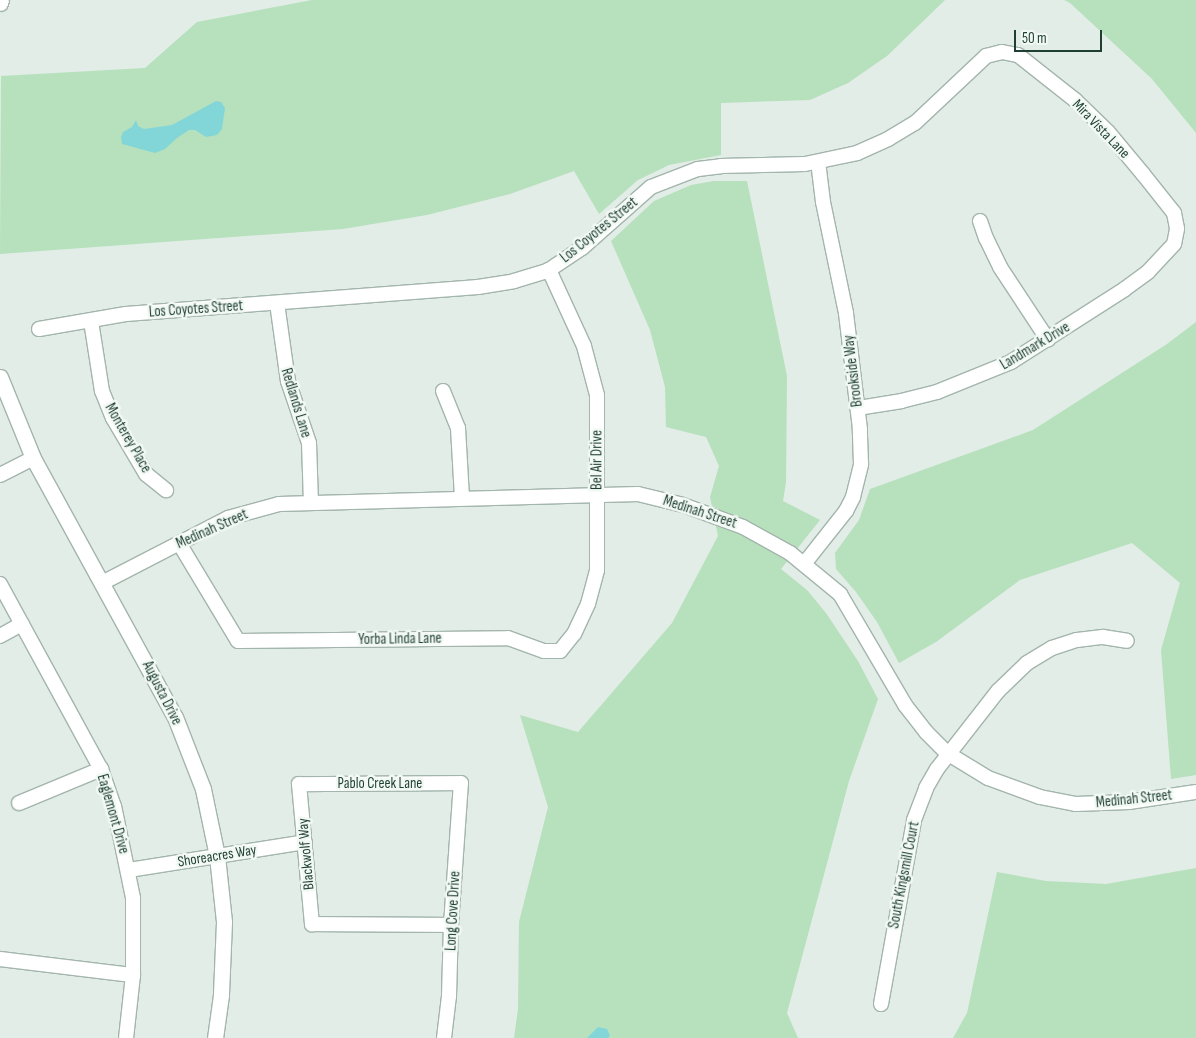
<!DOCTYPE html>
<html>
<head>
<meta charset="utf-8">
<style>
	body { margin:0 }
	#map { position:relative; width:1196px; height:1038px; overflow:hidden; background:#e1ede6; font-family:"Sofia Sans Condensed",sans-serif }
	div>[style] { position:absolute }
	.green>* { inset:0; background:#b7e0bd }
	.water>* { inset:0; background:#83d6d8 }
	.roads { filter:drop-shadow(1px 0 #a3b5ac) drop-shadow(-1px 0 #a3b5ac) drop-shadow(0 1px #a3b5ac) drop-shadow(0 -1px #a3b5ac) }
	.minor>* { height:14px; margin:-7px; padding:0 7px; transform-origin:7px; border-radius:7px; background:#fff }
	.tertiary>* { height:15px; margin:-7.5px; padding:0 7.5px; transform-origin:7.5px; border-radius:7.5px; background:#fff }
	span { translate:-50% -50%; white-space:nowrap; text-align:center; line-height:1.15; -webkit-text-stroke:5px #f2f9f4; paint-order:stroke }
	.street-label { font-size:15px; color:#1f3f32 }
	.scale { position:absolute; left:1014px; top:30px; width:88px; height:22px; box-sizing:border-box; border:2px solid #1f3f32; border-top:0; padding-left:6px; font-size:15px; line-height:18px; white-space:nowrap; color:#1f3f32; -webkit-text-stroke:4px #f2f9f4; paint-order:stroke }
</style>
</head>
<body>
<div id="map">
	<div class="green">
		<i style="clip-path:polygon(312px 0,945px 0,887px 56px,848px 83px,810px 100px,721px 103px,721px 155px,669px 165px,638px 180px,599px 214px,574px 171px,510px 194px,427px 215px,343px 229px,0 254px,1px 76px,145px 68px,197px 22px)"></i>
		<i style="clip-path:polygon(1064px 0,1196px 0,1196px 133px,1152px 79px,1070px 3px)"></i>
		<i style="clip-path:polygon(714px 181px,747px 181px,787px 376px,786px 482px,783px 501px,820px 520px,781px 569px,807px 590px,826px 613px,858px 661px,878px 699px,849px 781px,787px 1013px,798px 1038px,514px 1038px,518px 1009px,519px 922px,548px 807px,520px 715px,578px 732px,672px 623px,718px 536px,710px 497px,719px 466px,706px 437px,666px 427px,665px 387px,650px 330px,611px 241px,654px 201px,691px 185px)"></i>
		<i style="clip-path:polygon(1196px 322px,1196px 775px,1171px 779px,1161px 650px,1180px 583px,1132px 543px,1020px 580px,936px 642px,899px 663px,877px 622px,856px 592px,836px 569px,835px 553px,859px 520px,870px 489px,1033px 430px,1167px 344px)"></i>
		<i style="clip-path:polygon(1196px 868px,1196px 1038px,953px 1038px,967px 1013px,997px 872px,1046px 881px,1106px 884px)"></i>
	</div>
	<div class="water">
		<i style="clip-path:polygon(216px 101px,221px 102px,225px 108px,222px 129px,217px 135px,206px 137px,195px 130px,189px 130px,177px 138px,165px 149px,155px 153px,122px 144px,121px 137px,123px 132px,132px 127px,136px 120px,138px 126px,144px 129px,172px 125px)"></i>
		<i style="clip-path:polygon(598px 1027px,607px 1029px,610px 1036px,608px 1038px,587px 1038px)"></i>
	</div>
	<div class="roads">
		<div class="minor">
			<i style="left:980px;top:221px;width:18px;rotate:71deg"></i>
			<i style="left:986px;top:238px;width:32px;rotate:64deg"></i>
			<i style="left:1000px;top:267px;width:87px;rotate:56.7deg"></i>
			<i style="left:277px;top:303px;width:79px;rotate:82deg"></i>
			<i style="left:288px;top:381px;width:65px;rotate:71.3deg"></i>
			<i style="left:309px;top:443px;width:60px;rotate:88.1deg"></i>
			<i style="left:91px;top:321px;width:71px;rotate:81.1deg"></i>
			<i style="left:102px;top:391px;width:29px;rotate:68deg"></i>
			<i style="left:113px;top:418px;width:65px;rotate:59.5deg"></i>
			<i style="left:146px;top:474px;width:26px;rotate:39deg"></i>
			<i style="left:39px;top:329px;width:88px;rotate:-9.8deg"></i>
			<i style="left:126px;top:314px;width:353px;rotate:-4.4deg"></i>
			<i style="left:478px;top:287px;width:36px;rotate:-9deg"></i>
			<i style="left:514px;top:281px;width:37px;rotate:-17deg"></i>
			<i style="left:549px;top:270px;width:40px;rotate:-34deg"></i>
			<i style="left:582px;top:248px;width:92px;rotate:-41.5deg"></i>
			<i style="left:651px;top:187px;width:50px;rotate:-21deg"></i>
			<i style="left:698px;top:169px;width:23px;rotate:-7deg"></i>
			<i style="left:721px;top:166px;width:84px;rotate:-1.4deg"></i>
			<i style="left:805px;top:164px;width:53px;rotate:-11.9deg"></i>
			<i style="left:857px;top:153px;width:34px;rotate:-24deg"></i>
			<i style="left:888px;top:139px;width:31px;rotate:-31deg"></i>
			<i style="left:915px;top:123px;width:98px;rotate:-43.3deg"></i>
			<i style="left:986px;top:56px;width:16px;rotate:-14deg"></i>
			<i style="left:1002px;top:52px;width:16px;rotate:11deg"></i>
			<i style="left:1018px;top:55px;width:73px;rotate:38.3deg"></i>
			<i style="left:1075px;top:100px;width:46px;rotate:44.1deg"></i>
			<i style="left:1108px;top:132px;width:55px;rotate:50.2deg"></i>
			<i style="left:1143px;top:174px;width:50px;rotate:51.5deg"></i>
			<i style="left:1174px;top:213px;width:16px;rotate:79deg"></i>
			<i style="left:1177px;top:229px;width:15px;rotate:101deg"></i>
			<i style="left:1174px;top:244px;width:38px;rotate:133deg"></i>
			<i style="left:1148px;top:272px;width:29px;rotate:144deg"></i>
			<i style="left:1125px;top:289px;width:135px;rotate:147.4deg"></i>
			<i style="left:1011px;top:362px;width:80px;rotate:157.9deg"></i>
			<i style="left:937px;top:392px;width:36px;rotate:166deg"></i>
			<i style="left:902px;top:401px;width:45px;rotate:171deg"></i>
			<i style="left:443px;top:391px;width:40px;rotate:68deg"></i>
			<i style="left:458px;top:428px;width:70px;rotate:86.7deg"></i>
			<i style="left:0;top:475px;width:37px;rotate:-27deg"></i>
			<i style="left:179px;top:543px;width:114px;rotate:59deg"></i>
			<i style="left:238px;top:641px;width:270px;rotate:-0.6deg"></i>
			<i style="left:508px;top:638px;width:38px;rotate:20deg"></i>
			<i style="left:544px;top:651px;width:16px"></i>
			<i style="left:560px;top:651px;width:22px;rotate:-51deg"></i>
			<i style="left:574px;top:634px;width:33px;rotate:-65deg"></i>
			<i style="left:588px;top:604px;width:35px;rotate:-75deg"></i>
			<i style="left:597px;top:570px;width:175px;rotate:-90deg"></i>
			<i style="left:597px;top:395px;width:51px;rotate:-104.9deg"></i>
			<i style="left:584px;top:346px;width:84px;rotate:-114.7deg"></i>
			<i style="left:804px;top:564px;width:68px;rotate:-51.6deg"></i>
			<i style="left:846px;top:511px;width:16px;rotate:-63deg"></i>
			<i style="left:853px;top:497px;width:34px;rotate:-76deg"></i>
			<i style="left:861px;top:464px;width:35px;rotate:-92deg"></i>
			<i style="left:860px;top:429px;width:117px;rotate:-96.9deg"></i>
			<i style="left:846px;top:313px;width:113px;rotate:-101.7deg"></i>
			<i style="left:823px;top:202px;width:39px;rotate:-97deg"></i>
			<i style="left:102px;top:583px;width:142px;rotate:-27.3deg"></i>
			<i style="left:228px;top:518px;width:53px;rotate:-15.4deg"></i>
			<i style="left:279px;top:504px;width:359px;rotate:-1.6deg"></i>
			<i style="left:638px;top:494px;width:46px;rotate:13.7deg"></i>
			<i style="left:683px;top:505px;width:64px;rotate:20.1deg"></i>
			<i style="left:743px;top:527px;width:54px;rotate:29deg"></i>
			<i style="left:790px;top:553px;width:65px;rotate:39.4deg"></i>
			<i style="left:840px;top:594px;width:129px;rotate:59.6deg"></i>
			<i style="left:905px;top:705px;width:34px;rotate:52deg"></i>
			<i style="left:926px;top:732px;width:30px;rotate:45deg"></i>
			<i style="left:947px;top:753px;width:48px;rotate:31.4deg"></i>
			<i style="left:988px;top:778px;width:55px;rotate:20.1deg"></i>
			<i style="left:1040px;top:797px;width:37px;rotate:11deg"></i>
			<i style="left:1076px;top:804px;width:53px;rotate:-2.2deg"></i>
			<i style="left:1129px;top:802px;width:68px;rotate:-8.5deg"></i>
			<i style="left:0;top:584px;width:211px;rotate:61.4deg"></i>
			<i style="left:101px;top:769px;width:39px;rotate:71deg"></i>
			<i style="left:114px;top:806px;width:94px;rotate:78.3deg"></i>
			<i style="left:133px;top:898px;width:77px;rotate:90deg"></i>
			<i style="left:133px;top:975px;width:63px;rotate:96.3deg"></i>
			<i style="left:0;top:636px;width:25px;rotate:-29deg"></i>
			<i style="left:19px;top:803px;width:89px;rotate:-22.5deg"></i>
			<i style="left:129px;top:870px;width:178px;rotate:-9deg"></i>
			<i style="left:0;top:959px;width:134px;rotate:6.9deg"></i>
			<i style="left:881px;top:1004px;width:187px;rotate:-79.8deg"></i>
			<i style="left:914px;top:820px;width:34px;rotate:-69deg"></i>
			<i style="left:926px;top:788px;width:22px;rotate:-60deg"></i>
			<i style="left:937px;top:769px;width:99px;rotate:-52deg"></i>
			<i style="left:998px;top:691px;width:40px;rotate:-44deg"></i>
			<i style="left:1027px;top:663px;width:29px;rotate:-31deg"></i>
			<i style="left:1052px;top:648px;width:26px;rotate:-18deg"></i>
			<i style="left:1077px;top:640px;width:26px;rotate:-7deg"></i>
			<i style="left:1103px;top:637px;width:24px;rotate:9deg"></i>
			<i style="left:444px;top:1038px;width:42px;rotate:-83.2deg"></i>
			<i style="left:449px;top:996px;width:71px;rotate:-88.4deg"></i>
			<i style="left:451px;top:925px;width:142px;rotate:-86deg"></i>
			<i style="left:461px;top:783px;width:162px;rotate:179.6deg"></i>
			<i style="left:299px;top:784px;width:141px;rotate:84.7deg"></i>
			<i style="left:312px;top:924px;width:139px;rotate:0.4deg"></i>
		</div>
		<div class="tertiary">
			<i style="left:0;top:3px;width:3px;rotate:-72deg"></i>
			<i style="left:0;top:377px;width:87px;rotate:67.8deg"></i>
			<i style="left:33px;top:458px;width:295px;rotate:61.3deg"></i>
			<i style="left:175px;top:717px;width:77px;rotate:68.7deg"></i>
			<i style="left:203px;top:789px;width:68px;rotate:78.2deg"></i>
			<i style="left:217px;top:856px;width:66px;rotate:83.9deg"></i>
			<i style="left:224px;top:922px;width:73px;rotate:92.4deg"></i>
			<i style="left:221px;top:995px;width:43px;rotate:97.9deg"></i>
		</div>
	</div>
	<div class="street-label">
		<span style="left:1101px;top:129px;rotate:46deg">Mira Vista Lane</span>
		<span style="left:599px;top:230px;rotate:-39deg">Los Coyotes Street</span>
		<span style="left:196px;top:309px;rotate:-4deg">Los Coyotes Street</span>
		<span style="left:1035px;top:346px;rotate:-31deg">Landmark Drive</span>
		<span style="left:853px;top:371px;rotate:-97deg">Brookside Way</span>
		<span style="left:296px;top:403px;rotate:73deg">Redlands Lane</span>
		<span style="left:128px;top:438px;rotate:60deg">Monterey Place</span>
		<span style="left:597px;top:460px;rotate:-90deg">Bel Air Drive</span>
		<span style="left:700px;top:512px;rotate:18deg">Medinah Street</span>
		<span style="left:212px;top:529px;rotate:-24deg">Medinah Street</span>
		<span style="left:400px;top:639px;rotate:-1deg">Yorba Linda Lane</span>
		<span style="left:162px;top:693px;rotate:63deg">Augusta Drive</span>
		<span style="left:380px;top:784px">Pablo Creek Lane</span>
		<span style="left:1134px;top:799px;rotate:-6deg">Medinah Street</span>
		<span style="left:113px;top:814px;rotate:74deg">Eaglemont Drive</span>
		<span style="left:306px;top:854px;rotate:-95deg">Blackwolf Way</span>
		<span style="left:217px;top:856px;rotate:-9deg">Shoreacres Way</span>
		<span style="left:904px;top:875px;rotate:-79deg">South Kingsmill Court</span>
		<span style="left:453px;top:911px;rotate:-87deg">Long Cove Drive</span>
	</div>
	<div class="scale">50 m</div>
</div>
</body>
</html>
